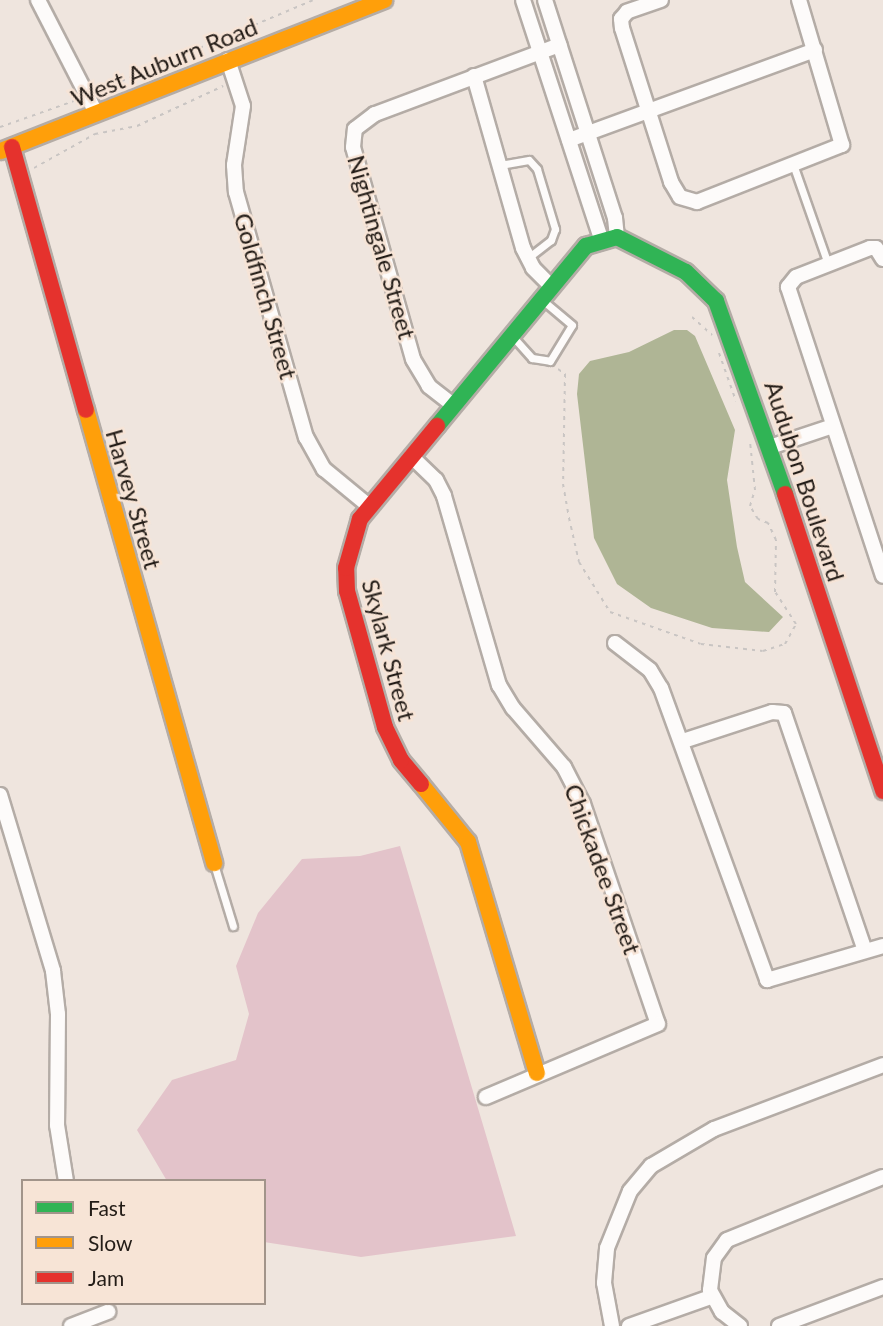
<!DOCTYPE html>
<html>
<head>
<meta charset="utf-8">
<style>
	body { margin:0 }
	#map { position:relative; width:883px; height:1326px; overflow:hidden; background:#efe5de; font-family:Lato,sans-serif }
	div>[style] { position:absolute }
	.forest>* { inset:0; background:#e3c3ca }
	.water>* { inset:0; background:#afb595 }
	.path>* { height:2px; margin-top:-1px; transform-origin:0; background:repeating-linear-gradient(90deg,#c9c5c3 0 3.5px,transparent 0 8.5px) }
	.roads { filter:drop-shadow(2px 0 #b4aca6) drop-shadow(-2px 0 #b4aca6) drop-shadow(0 2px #b4aca6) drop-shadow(0 -2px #b4aca6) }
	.lane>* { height:7px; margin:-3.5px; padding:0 3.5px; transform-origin:3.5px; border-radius:3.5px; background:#fdfbfa }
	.street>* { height:14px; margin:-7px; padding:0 7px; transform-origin:7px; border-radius:7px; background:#fdfbfa }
	.fast>* { height:16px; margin:-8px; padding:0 8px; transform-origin:8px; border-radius:8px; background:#30b455 }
	.slow>* { height:16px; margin:-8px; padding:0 8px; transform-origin:8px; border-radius:8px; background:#ff9f0a }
	.jam>* { height:16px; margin:-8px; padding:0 8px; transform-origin:8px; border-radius:8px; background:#e5322d }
	span { translate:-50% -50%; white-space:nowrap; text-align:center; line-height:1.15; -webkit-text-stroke:5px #f7e4d6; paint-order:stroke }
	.street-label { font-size:24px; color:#231c17 }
	.legend { position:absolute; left:21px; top:1179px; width:245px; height:126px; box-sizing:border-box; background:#f7e4d6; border:2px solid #a2948a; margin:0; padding:9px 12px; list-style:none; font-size:21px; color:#231c17 }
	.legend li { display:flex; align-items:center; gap:14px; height:35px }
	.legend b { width:35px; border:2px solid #a2948a }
</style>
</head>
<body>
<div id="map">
	<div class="forest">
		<i style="clip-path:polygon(400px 846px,516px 1236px,361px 1257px,264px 1242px,264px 1181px,167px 1181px,137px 1130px,172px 1080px,236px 1060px,249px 1014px,236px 966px,258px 913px,302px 859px,360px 856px)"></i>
	</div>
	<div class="water">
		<i style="clip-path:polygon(674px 330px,687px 330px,695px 336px,735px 430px,727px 480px,737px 547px,745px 582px,783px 617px,769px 632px,712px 628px,651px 608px,617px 584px,594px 538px,577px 394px,579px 374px,590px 361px,629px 352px)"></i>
	</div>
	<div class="path">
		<i style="left:98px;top:91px;width:233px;rotate:-22.9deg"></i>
		<i style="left:0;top:127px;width:78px;rotate:-19.4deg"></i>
		<i style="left:34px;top:168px;width:70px;rotate:-29.1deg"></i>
		<i style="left:95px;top:134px;width:43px;rotate:-10.8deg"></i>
		<i style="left:137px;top:126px;width:95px;rotate:-24.9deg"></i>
		<i style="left:692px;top:317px;width:27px;rotate:42deg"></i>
		<i style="left:719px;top:353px;width:51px;rotate:70.5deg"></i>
		<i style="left:558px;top:369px;width:9px;rotate:36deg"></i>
		<i style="left:565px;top:374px;width:110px;rotate:91deg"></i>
		<i style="left:563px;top:484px;width:35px;rotate:80deg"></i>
		<i style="left:569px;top:518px;width:45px;rotate:77.2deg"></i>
		<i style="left:579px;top:562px;width:59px;rotate:58.2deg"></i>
		<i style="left:610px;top:612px;width:96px;rotate:19.4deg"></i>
		<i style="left:701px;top:644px;width:62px;rotate:6.4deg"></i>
		<i style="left:763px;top:651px;width:23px;rotate:-18deg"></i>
		<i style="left:785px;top:644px;width:23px;rotate:-61deg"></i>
		<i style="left:796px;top:624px;width:38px;rotate:-123deg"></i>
		<i style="left:775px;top:592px;width:52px;rotate:-88.9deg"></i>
		<i style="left:776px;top:540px;width:19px;rotate:-115deg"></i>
		<i style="left:768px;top:523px;width:11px;rotate:-158deg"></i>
		<i style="left:758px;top:519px;width:15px;rotate:-122deg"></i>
		<i style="left:750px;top:506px;width:17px;rotate:-73deg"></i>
		<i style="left:755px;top:490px;width:48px;rotate:-95.9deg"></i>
	</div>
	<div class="roads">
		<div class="lane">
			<i style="left:500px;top:165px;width:29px;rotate:-10deg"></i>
			<i style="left:529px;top:160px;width:12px;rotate:48deg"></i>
			<i style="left:537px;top:169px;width:63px;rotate:73.3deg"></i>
			<i style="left:555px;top:229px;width:12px;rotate:110deg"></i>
			<i style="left:551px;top:240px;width:29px;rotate:142deg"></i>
			<i style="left:794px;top:167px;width:103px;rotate:70.7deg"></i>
			<i style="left:514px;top:338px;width:27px;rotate:48deg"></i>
			<i style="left:532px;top:358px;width:18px;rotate:9deg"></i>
			<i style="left:550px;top:361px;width:42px;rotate:-58.6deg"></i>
			<i style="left:572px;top:325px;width:39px;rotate:-140deg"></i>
			<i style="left:214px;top:864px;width:65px;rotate:73deg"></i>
		</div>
		<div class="street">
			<i style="left:38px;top:0;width:127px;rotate:62.8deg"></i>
			<i style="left:523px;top:0;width:250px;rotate:71.9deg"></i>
			<i style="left:545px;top:0;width:229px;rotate:72.2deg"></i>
			<i style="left:615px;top:218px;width:19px;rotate:84deg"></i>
			<i style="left:661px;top:0;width:36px;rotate:161deg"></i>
			<i style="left:627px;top:12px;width:9px;rotate:131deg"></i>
			<i style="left:621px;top:19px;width:9px;rotate:84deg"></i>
			<i style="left:622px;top:28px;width:162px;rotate:72.3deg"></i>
			<i style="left:671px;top:182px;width:17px;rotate:59deg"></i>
			<i style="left:680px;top:197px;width:18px;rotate:16deg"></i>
			<i style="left:697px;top:202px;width:156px;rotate:-21.5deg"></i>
			<i style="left:842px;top:145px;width:151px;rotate:-106.5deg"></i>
			<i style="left:228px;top:60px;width:48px;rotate:71.9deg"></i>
			<i style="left:243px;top:106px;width:60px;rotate:98.7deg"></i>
			<i style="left:234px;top:165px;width:27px;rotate:86deg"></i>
			<i style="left:236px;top:192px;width:255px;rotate:74.1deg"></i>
			<i style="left:306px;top:437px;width:37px;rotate:61deg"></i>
			<i style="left:324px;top:469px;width:60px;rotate:39.6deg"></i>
			<i style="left:474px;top:76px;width:179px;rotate:74.1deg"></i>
			<i style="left:523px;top:248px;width:22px;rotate:63deg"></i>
			<i style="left:533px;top:268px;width:27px;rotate:45deg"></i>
			<i style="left:569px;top:140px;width:262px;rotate:-20.1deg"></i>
			<i style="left:883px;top:259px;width:13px;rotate:-122deg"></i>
			<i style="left:876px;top:248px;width:6px;rotate:180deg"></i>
			<i style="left:870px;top:248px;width:79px;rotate:158.6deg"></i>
			<i style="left:796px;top:277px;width:13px;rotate:129deg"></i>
			<i style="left:788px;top:287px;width:304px;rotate:71.8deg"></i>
			<i style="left:453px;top:405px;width:31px;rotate:-142deg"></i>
			<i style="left:429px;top:386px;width:31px;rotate:-121deg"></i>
			<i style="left:413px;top:359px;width:220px;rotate:-105.8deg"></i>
			<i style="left:353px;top:147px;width:18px;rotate:-84deg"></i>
			<i style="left:355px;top:129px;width:25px;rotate:-37deg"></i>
			<i style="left:375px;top:114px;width:197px;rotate:-20.5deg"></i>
			<i style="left:770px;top:447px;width:66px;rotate:-18.4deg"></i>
			<i style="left:411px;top:456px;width:35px;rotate:44deg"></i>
			<i style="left:436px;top:480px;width:18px;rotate:63deg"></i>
			<i style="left:444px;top:496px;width:197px;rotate:73.8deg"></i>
			<i style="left:499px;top:685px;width:27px;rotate:59deg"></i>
			<i style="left:513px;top:708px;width:78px;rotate:49.2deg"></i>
			<i style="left:564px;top:767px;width:42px;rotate:62.8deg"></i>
			<i style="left:583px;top:804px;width:232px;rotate:71.2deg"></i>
			<i style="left:658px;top:1024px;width:187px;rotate:157deg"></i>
			<i style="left:615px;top:643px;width:44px;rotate:37.6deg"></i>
			<i style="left:650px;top:670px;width:21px;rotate:59deg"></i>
			<i style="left:661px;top:688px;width:311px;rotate:70deg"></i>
			<i style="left:767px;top:980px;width:121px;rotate:-16.3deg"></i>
			<i style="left:683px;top:741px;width:94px;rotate:-18deg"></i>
			<i style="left:772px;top:712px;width:12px;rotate:5deg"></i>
			<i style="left:784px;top:713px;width:251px;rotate:71.2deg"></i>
			<i style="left:0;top:795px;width:184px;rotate:73.2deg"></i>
			<i style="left:53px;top:971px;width:43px;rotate:83.4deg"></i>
			<i style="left:58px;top:1014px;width:111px;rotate:90.5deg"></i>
			<i style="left:57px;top:1125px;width:57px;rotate:80.9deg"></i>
			<i style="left:71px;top:1326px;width:40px;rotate:-21deg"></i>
			<i style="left:612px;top:1326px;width:44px;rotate:-100.5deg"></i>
			<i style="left:604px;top:1283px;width:35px;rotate:-85deg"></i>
			<i style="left:607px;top:1248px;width:61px;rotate:-68deg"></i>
			<i style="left:630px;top:1191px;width:33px;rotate:-50deg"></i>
			<i style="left:651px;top:1166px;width:73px;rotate:-30.4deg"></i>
			<i style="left:714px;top:1129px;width:181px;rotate:-20.7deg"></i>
			<i style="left:629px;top:1326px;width:87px;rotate:-19.5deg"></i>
			<i style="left:740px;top:1326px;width:23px;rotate:-142deg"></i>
			<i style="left:722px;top:1312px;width:25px;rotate:-119deg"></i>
			<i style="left:710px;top:1290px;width:32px;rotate:-83deg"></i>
			<i style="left:714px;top:1258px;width:22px;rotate:-54deg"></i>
			<i style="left:727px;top:1240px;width:168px;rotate:-22deg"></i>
			<i style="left:779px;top:1326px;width:111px;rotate:-20.6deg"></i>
		</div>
		<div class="fast">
			<i style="left:437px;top:426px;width:234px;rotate:-50.4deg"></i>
			<i style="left:586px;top:246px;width:32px;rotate:-16deg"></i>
			<i style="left:617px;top:237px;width:77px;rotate:26.9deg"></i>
			<i style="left:686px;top:272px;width:42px;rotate:44deg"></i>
			<i style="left:716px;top:301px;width:205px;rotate:70.3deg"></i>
		</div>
		<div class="slow">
			<i style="left:1px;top:151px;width:412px;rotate:-21.5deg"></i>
			<i style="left:86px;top:410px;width:471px;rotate:74.2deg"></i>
			<i style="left:421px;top:784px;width:75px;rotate:51deg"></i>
			<i style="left:468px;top:842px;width:241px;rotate:73.4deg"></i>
		</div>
		<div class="jam">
			<i style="left:12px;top:147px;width:273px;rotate:74.3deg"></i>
			<i style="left:785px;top:494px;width:313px;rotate:71.7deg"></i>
			<i style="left:421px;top:784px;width:31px;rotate:-130deg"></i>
			<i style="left:401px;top:760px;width:37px;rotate:-116deg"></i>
			<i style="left:385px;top:727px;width:141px;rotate:-105.6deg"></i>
			<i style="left:347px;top:591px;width:23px;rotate:-92deg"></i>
			<i style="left:346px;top:568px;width:51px;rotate:-74.1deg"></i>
			<i style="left:360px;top:519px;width:121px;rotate:-50.4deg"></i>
		</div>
	</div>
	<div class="street-label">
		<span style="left:164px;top:62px;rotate:-22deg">West Auburn Road</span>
		<span style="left:382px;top:247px;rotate:74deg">Nightingale Street</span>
		<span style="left:266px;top:296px;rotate:74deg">Goldfinch Street</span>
		<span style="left:805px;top:481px;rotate:72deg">Audubon Boulevard</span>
		<span style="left:134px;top:499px;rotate:74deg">Harvey Street</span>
		<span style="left:389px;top:650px;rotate:75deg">Skylark Street</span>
		<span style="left:603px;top:869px;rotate:70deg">Chickadee Street</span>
	</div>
	<ul class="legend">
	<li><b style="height:9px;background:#30b455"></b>Fast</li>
	<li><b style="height:9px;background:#ff9f0a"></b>Slow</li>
	<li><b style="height:9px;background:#e5322d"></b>Jam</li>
	</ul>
</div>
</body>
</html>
